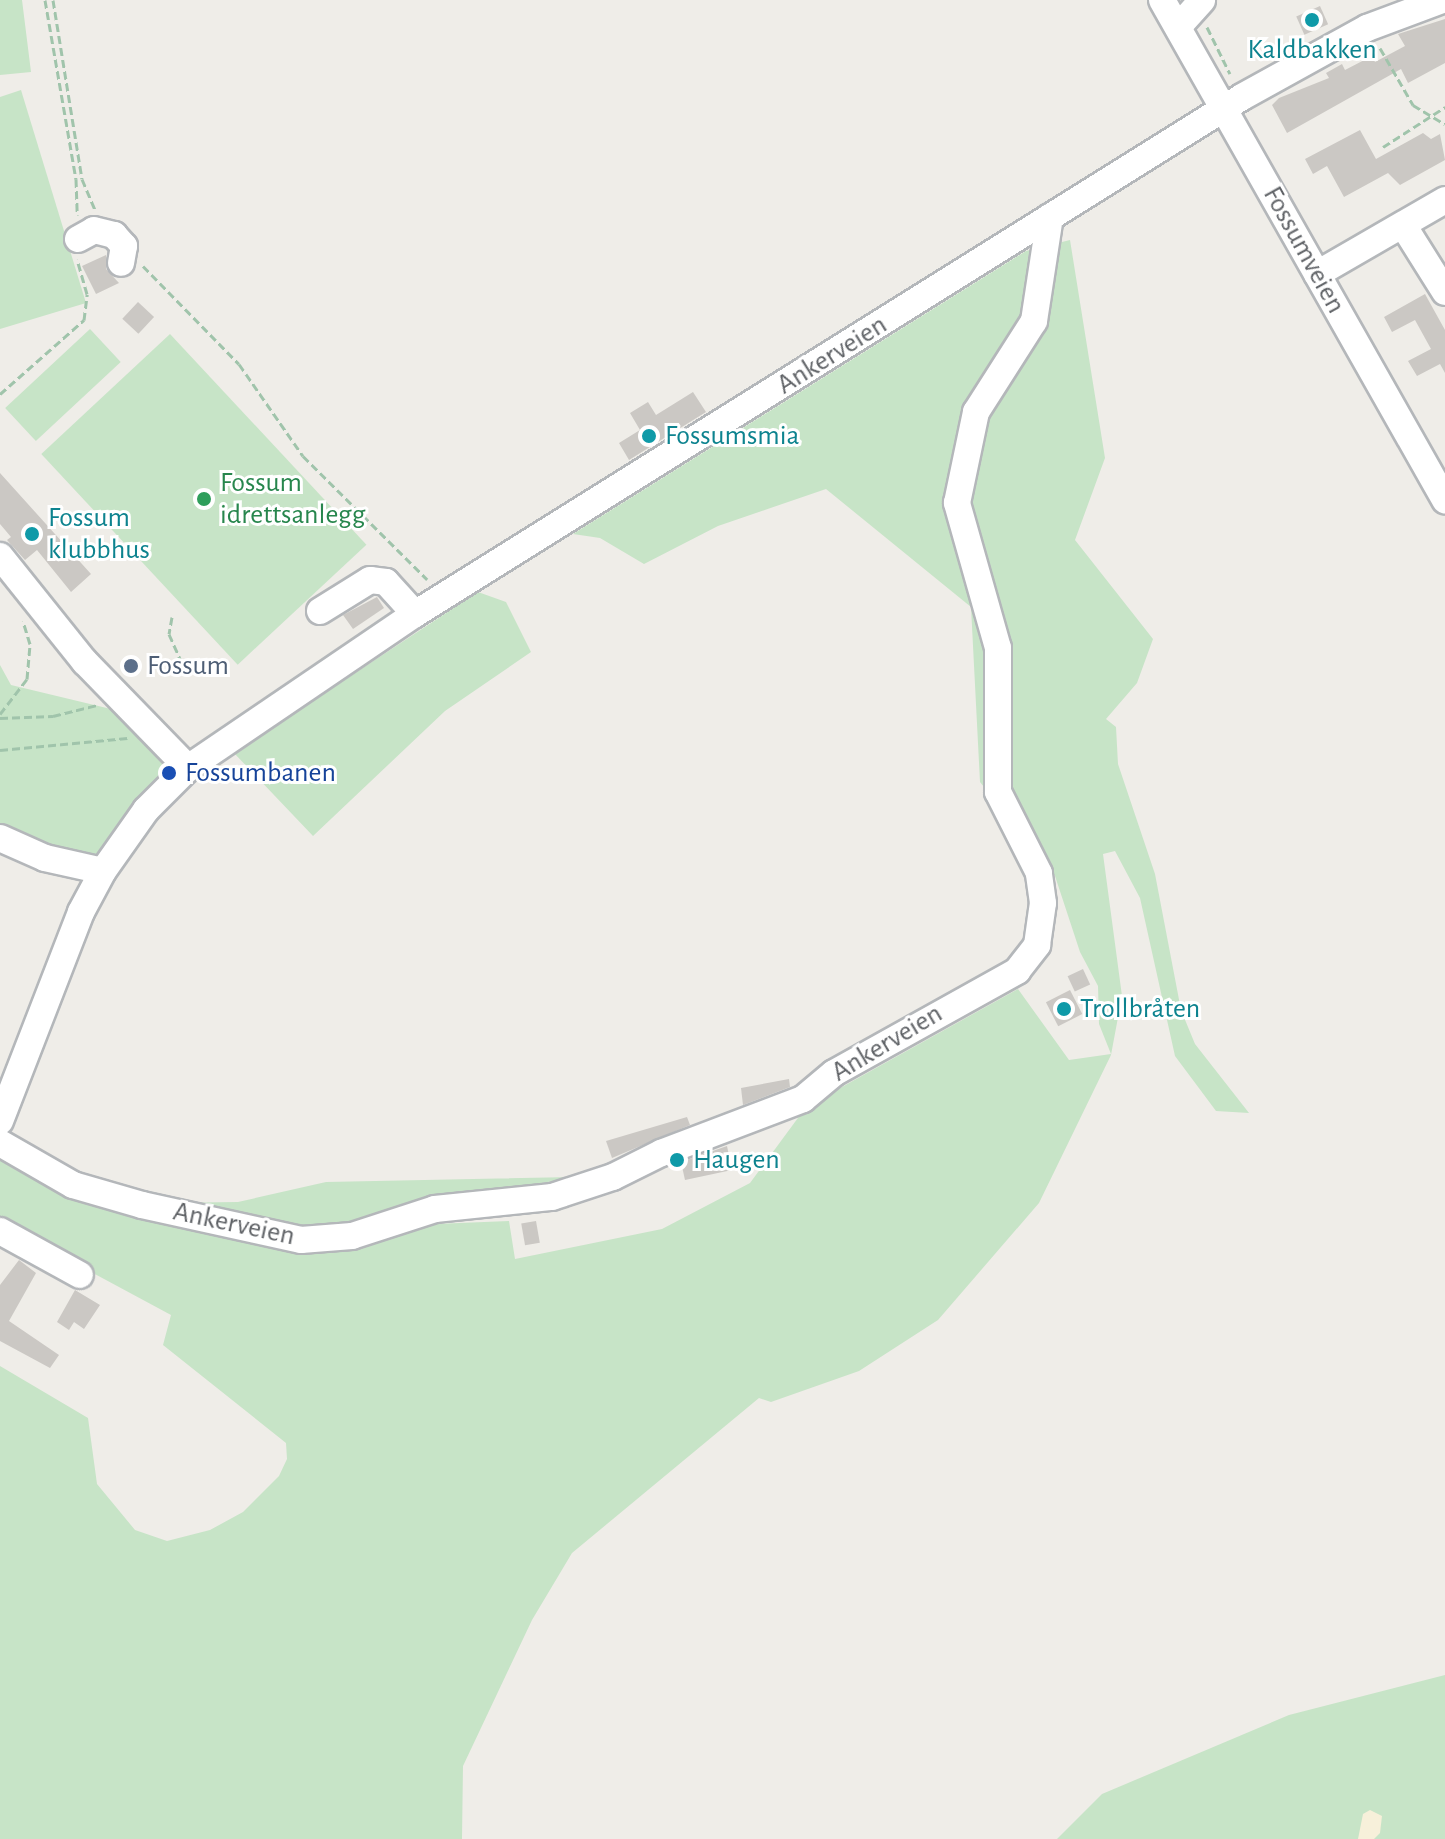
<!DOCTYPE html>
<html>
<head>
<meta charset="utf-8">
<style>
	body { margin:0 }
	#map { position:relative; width:1445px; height:1839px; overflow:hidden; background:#efede8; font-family:"Alegreya Sans",sans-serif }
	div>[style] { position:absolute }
	.green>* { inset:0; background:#c7e4c7; transform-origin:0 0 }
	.sand>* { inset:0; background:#f7f0da }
	.building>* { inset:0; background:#cbc8c4; transform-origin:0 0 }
	.path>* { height:3px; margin-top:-1.5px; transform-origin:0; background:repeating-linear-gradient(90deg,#a0c4ab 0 8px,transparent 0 12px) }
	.roads { filter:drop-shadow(2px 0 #b4b7ba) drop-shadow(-2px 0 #b4b7ba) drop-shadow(0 2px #b4b7ba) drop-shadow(0 -2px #b4b7ba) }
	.minor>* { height:26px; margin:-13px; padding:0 13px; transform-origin:13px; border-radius:13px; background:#fff }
	.dots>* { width:22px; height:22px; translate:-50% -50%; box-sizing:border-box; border:4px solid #fff; border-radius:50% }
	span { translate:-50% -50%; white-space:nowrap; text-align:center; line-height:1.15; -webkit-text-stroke:6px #fff; paint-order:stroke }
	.culture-label { font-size:28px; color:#0d838f }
	.left { translate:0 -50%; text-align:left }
	.street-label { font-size:28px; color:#5f6266 }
	.leisure-label { font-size:28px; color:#27864d }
	.service-label { font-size:28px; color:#4e5e75 }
	.transit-label { font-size:28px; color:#164399 }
</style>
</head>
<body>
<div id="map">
	<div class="green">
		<i style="clip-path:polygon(0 0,22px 0,31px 72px,0 75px)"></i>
		<i style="clip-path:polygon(21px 90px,86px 303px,0 329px,0 97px)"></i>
		<i style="clip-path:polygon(1070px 240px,1105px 458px,1075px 540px,1153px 639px,1137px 683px,1106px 719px,1116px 727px,1118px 764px,1155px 874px,1181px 1010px,1195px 1044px,1249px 1113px,1216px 1111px,1175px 1056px,1140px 898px,1115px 851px,1103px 854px,1122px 996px,1111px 1055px,1039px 1203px,938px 1320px,859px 1371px,771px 1402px,759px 1398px,572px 1553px,532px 1620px,463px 1766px,462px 1839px,0 1839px,0 1366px,88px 1418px,97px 1484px,135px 1530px,167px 1541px,210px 1530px,243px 1512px,279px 1476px,287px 1459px,286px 1443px,163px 1345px,171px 1315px,0 1223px,0 1158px,350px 1247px,435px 1224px,509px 1221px,515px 1259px,662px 1229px,750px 1183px,806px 1107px,1018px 989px,1069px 1060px,1111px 1054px,1099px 1024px,1098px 986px,1080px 952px,1055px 876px,980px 782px,971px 607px,826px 489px,718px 526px,644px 564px,600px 538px,573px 534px,1026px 251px)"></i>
		<i style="left:90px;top:329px;width:45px;height:116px;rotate:47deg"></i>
		<i style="left:170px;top:334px;width:288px;height:176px;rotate:47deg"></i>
		<i style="clip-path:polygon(478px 592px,506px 602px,531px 652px,445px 711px,313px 836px,234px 753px)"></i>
		<i style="clip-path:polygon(0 665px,11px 685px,140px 716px,166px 772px,93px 862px,0 831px)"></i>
		<i style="clip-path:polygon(574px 1177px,431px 1204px,346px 1230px,299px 1233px,158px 1203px,238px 1202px,326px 1182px)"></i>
		<i style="clip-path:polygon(1445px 1675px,1445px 1839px,1057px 1839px,1102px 1794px,1289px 1715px)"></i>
	</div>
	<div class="sand">
		<i style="clip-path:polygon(1370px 1810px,1382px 1816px,1380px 1833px,1374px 1839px,1358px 1839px,1363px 1814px)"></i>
	</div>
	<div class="building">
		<i style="left:1320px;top:6px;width:20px;height:26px;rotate:66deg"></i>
		<i style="clip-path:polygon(1445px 19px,1445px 63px,1408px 83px,1401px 69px,1287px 133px,1272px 105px,1279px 98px,1329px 78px,1326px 73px,1342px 64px,1345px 70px,1372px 56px,1375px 62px,1405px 46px,1398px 34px)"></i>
		<i style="clip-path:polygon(1360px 130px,1376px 159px,1423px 133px,1431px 139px,1440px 134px,1445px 160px,1400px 185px,1388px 173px,1344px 197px,1327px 166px,1313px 174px,1305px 159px)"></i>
		<i style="clip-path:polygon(106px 255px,106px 269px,119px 283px,96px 294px,82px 266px)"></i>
		<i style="clip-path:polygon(1425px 294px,1445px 330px,1445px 373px,1440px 364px,1417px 376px,1408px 361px,1431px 349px,1415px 320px,1392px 332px,1384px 317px)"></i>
		<i style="left:138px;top:302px;width:22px;height:23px;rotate:43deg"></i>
		<i style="clip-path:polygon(693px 392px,706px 412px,629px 460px,619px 443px,640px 430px,630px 413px,648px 402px,656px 415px)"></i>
		<i style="clip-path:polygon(0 473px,91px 574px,71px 592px,37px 550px,25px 560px,7px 540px,11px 537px,0 524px)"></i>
		<i style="clip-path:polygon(377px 597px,384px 608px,353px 629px,343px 615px)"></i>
		<i style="left:1083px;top:969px;width:17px;height:17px;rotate:65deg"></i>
		<i style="left:1070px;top:990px;width:27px;height:27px;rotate:63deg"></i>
		<i style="clip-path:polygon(789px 1079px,790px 1087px,743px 1105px,741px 1088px)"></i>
		<i style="clip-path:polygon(687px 1117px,690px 1125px,612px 1158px,606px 1141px)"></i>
		<i style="clip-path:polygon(727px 1146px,732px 1170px,685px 1180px,681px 1162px)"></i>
		<i style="left:536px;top:1221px;width:22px;height:15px;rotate:80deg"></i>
		<i style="clip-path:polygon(19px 1260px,36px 1273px,9px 1321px,59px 1355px,50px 1368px,0 1341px,0 1285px)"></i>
		<i style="clip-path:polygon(75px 1290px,100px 1305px,84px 1329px,74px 1322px,69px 1330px,57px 1322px)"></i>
	</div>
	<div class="path">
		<i style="left:45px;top:0;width:182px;rotate:80.2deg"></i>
		<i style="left:76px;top:179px;width:36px;rotate:88deg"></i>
		<i style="left:53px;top:0;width:181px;rotate:80.8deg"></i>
		<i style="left:82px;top:179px;width:34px;rotate:67deg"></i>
		<i style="left:1207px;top:27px;width:52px;rotate:63.9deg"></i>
		<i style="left:1380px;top:48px;width:66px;rotate:59.9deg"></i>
		<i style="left:1413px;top:105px;width:37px;rotate:31deg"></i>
		<i style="left:1383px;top:147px;width:74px;rotate:-32.8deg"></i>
		<i style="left:143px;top:266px;width:137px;rotate:45.6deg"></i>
		<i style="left:239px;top:364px;width:112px;rotate:55.2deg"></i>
		<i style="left:303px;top:456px;width:175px;rotate:44.8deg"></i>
		<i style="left:0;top:394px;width:112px;rotate:-41.4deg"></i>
		<i style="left:84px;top:320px;width:26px;rotate:-83deg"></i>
		<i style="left:87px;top:294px;width:36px;rotate:-106deg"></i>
		<i style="left:172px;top:617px;width:17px;rotate:100deg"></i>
		<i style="left:169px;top:634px;width:30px;rotate:66deg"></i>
		<i style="left:181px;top:661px;width:8px;rotate:104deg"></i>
		<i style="left:0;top:714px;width:44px;rotate:-52.4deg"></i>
		<i style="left:27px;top:679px;width:35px;rotate:-85deg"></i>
		<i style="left:30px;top:644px;width:24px;rotate:-107deg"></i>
		<i style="left:0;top:718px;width:53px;rotate:-2.2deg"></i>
		<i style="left:53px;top:716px;width:45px;rotate:-14deg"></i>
		<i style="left:0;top:750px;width:128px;rotate:-5.4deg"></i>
	</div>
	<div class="roads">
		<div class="minor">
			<i style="left:1162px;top:0;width:575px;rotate:60.49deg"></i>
			<i style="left:1178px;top:27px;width:36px;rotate:-48deg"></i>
			<i style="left:1403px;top:225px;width:79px;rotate:57.9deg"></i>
			<i style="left:78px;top:239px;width:18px;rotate:-29deg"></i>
			<i style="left:94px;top:230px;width:21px;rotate:14deg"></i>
			<i style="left:114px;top:235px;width:15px;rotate:48deg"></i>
			<i style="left:124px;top:246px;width:17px;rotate:100deg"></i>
			<i style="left:1317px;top:274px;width:148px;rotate:-30deg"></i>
			<i style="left:0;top:556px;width:136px;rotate:51.3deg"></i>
			<i style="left:85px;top:662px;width:148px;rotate:45.8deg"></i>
			<i style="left:320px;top:611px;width:59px;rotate:-31.8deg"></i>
			<i style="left:370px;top:580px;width:16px;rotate:7deg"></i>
			<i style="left:386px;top:582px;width:43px;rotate:47.8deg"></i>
			<i style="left:0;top:838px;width:49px;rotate:24deg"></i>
			<i style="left:45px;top:858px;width:59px;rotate:12.6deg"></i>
			<i style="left:0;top:1121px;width:224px;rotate:-68.8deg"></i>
			<i style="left:81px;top:912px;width:47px;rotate:-61.8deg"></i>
			<i style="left:103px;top:871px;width:75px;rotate:-54.8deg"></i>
			<i style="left:146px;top:810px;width:59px;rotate:-45deg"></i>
			<i style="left:188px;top:768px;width:274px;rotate:-34.2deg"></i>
			<i style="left:415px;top:614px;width:975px;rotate:-32.01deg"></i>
			<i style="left:1242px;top:97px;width:143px;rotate:-28.9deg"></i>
			<i style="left:1367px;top:28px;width:80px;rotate:-20.5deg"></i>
			<i style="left:0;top:1143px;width:84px;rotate:29.9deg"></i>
			<i style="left:73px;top:1185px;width:72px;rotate:16.2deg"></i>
			<i style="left:142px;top:1205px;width:163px;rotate:12.4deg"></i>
			<i style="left:301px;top:1240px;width:51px;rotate:-4.5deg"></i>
			<i style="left:352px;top:1236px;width:87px;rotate:-18deg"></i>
			<i style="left:435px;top:1209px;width:118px;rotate:-5.9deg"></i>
			<i style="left:552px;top:1197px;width:64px;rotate:-18.2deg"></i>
			<i style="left:613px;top:1177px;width:54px;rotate:-26.6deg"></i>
			<i style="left:661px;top:1153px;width:152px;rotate:-20.8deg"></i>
			<i style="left:803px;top:1099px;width:40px;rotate:-40deg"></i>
			<i style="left:834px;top:1073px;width:210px;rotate:-29.1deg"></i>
			<i style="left:1017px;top:971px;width:33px;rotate:-52deg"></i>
			<i style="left:1037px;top:945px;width:42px;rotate:-81.9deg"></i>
			<i style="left:1043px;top:903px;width:30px;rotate:-98deg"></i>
			<i style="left:1039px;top:873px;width:91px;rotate:-116.8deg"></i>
			<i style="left:998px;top:792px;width:144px;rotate:-90deg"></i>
			<i style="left:998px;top:648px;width:151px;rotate:-105.8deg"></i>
			<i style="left:957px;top:503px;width:93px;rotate:-78.2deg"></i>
			<i style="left:976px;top:412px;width:108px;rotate:-57.5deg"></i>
			<i style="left:1034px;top:321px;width:105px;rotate:-81.3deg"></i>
			<i style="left:0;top:1231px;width:91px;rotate:28.8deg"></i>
		</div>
	</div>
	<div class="dots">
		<i style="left:1312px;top:20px;background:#0f9aa8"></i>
		<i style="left:649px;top:436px;background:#0f9aa8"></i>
		<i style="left:204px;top:499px;background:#2e9e5b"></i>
		<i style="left:32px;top:534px;background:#0f9aa8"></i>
		<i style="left:131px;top:666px;background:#5c6f8a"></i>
		<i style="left:169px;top:773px;background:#1a4fb4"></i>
		<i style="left:1064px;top:1009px;background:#0f9aa8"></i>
		<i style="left:677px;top:1160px;background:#0f9aa8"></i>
	</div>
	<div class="culture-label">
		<span style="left:1312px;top:50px">Kaldbakken</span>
		<span class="left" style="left:665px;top:436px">Fossumsmia</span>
		<span class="left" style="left:48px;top:534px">Fossum<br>klubbhus</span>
		<span class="left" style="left:1080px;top:1009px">Trollbråten</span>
		<span class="left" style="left:693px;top:1160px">Haugen</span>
	</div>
	<div class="street-label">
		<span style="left:1304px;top:250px;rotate:61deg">Fossumveien</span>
		<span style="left:832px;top:355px;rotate:-32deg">Ankerveien</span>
		<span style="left:887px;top:1043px;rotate:-31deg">Ankerveien</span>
		<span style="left:234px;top:1224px;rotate:12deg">Ankerveien</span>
	</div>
	<div class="leisure-label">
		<span class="left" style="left:220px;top:499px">Fossum<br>idrettsanlegg</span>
	</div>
	<div class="service-label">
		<span class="left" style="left:147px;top:666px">Fossum</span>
	</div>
	<div class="transit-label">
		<span class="left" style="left:185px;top:773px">Fossumbanen</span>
	</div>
</div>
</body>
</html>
